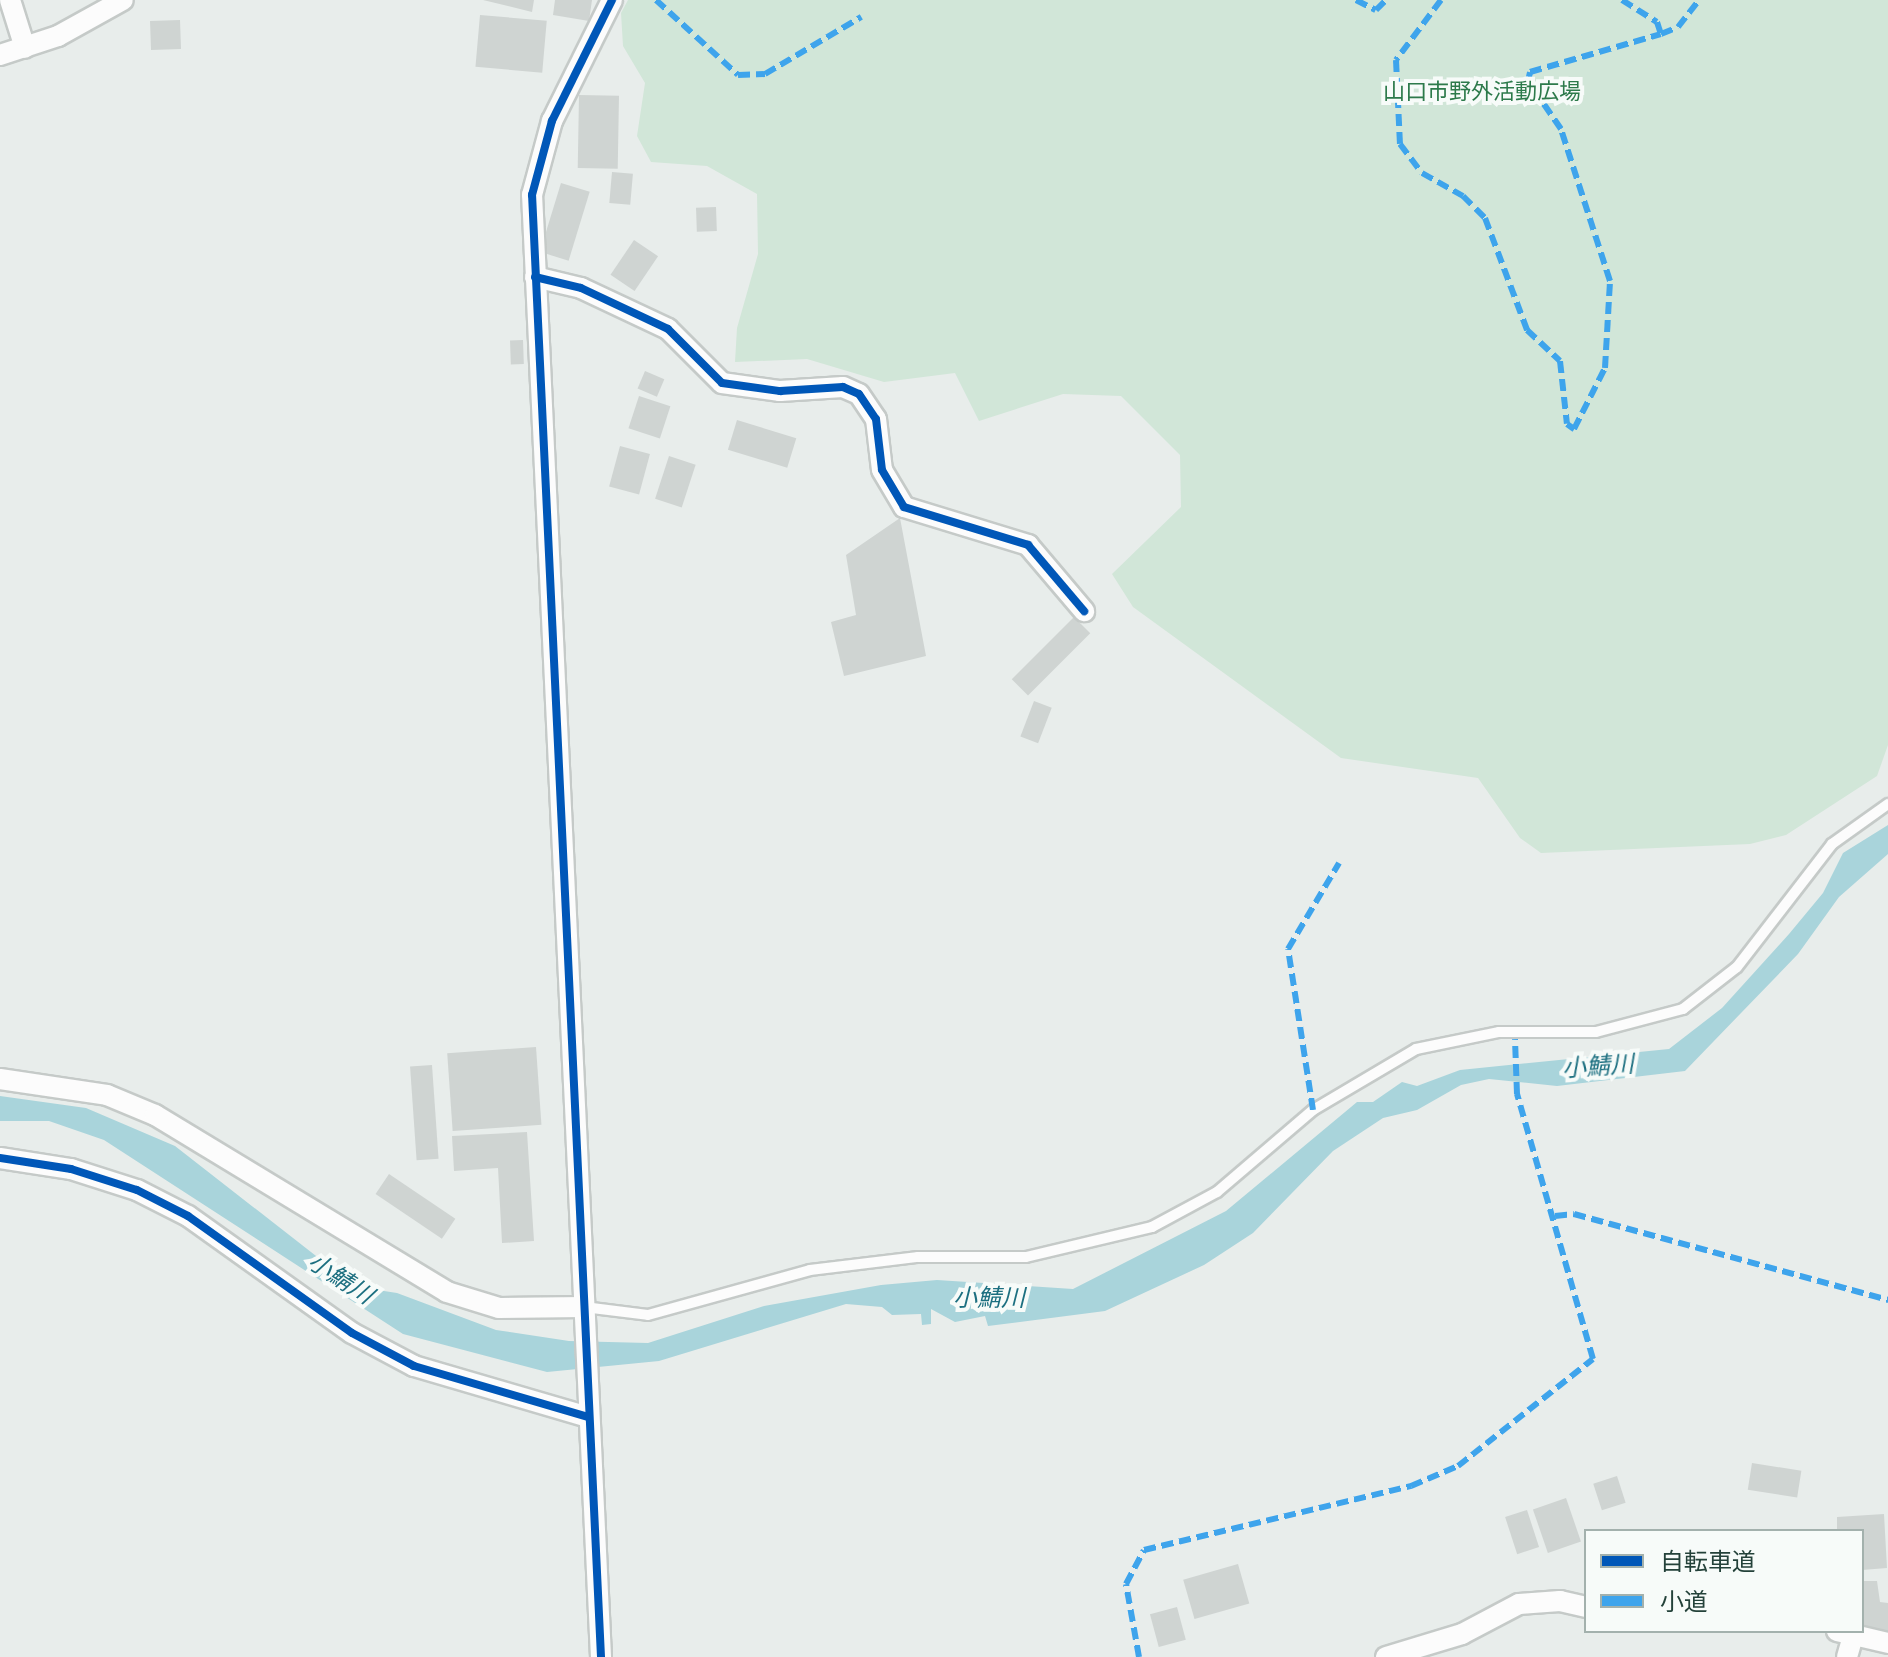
<!DOCTYPE html>
<html>
<head>
<meta charset="utf-8">
<style>
	body { margin:0 }
	#map { position:relative; width:1888px; height:1657px; overflow:hidden; background:#e8edeb; font-family:"Source Sans 3","Noto Sans JP",sans-serif }
	div>[style] { position:absolute }
	.green>* { inset:0; background:#d1e6d8 }
	.water>* { inset:0; background:#a9d4db }
	.building>* { inset:0; background:#cfd4d2; transform-origin:0 0 }
	.roads { filter:drop-shadow(2px 0 #c5cac8) drop-shadow(-2px 0 #c5cac8) drop-shadow(0 2px #c5cac8) drop-shadow(0 -2px #c5cac8) }
	.service>* { height:10px; margin:-5px; padding:0 5px; transform-origin:5px; border-radius:5px; background:#fcfcfc }
	.minor>* { height:20px; margin:-10px; padding:0 10px; transform-origin:10px; border-radius:10px; background:#fcfcfc }
	.quiet>* { height:6px; margin-top:-3px; transform-origin:0; background:repeating-linear-gradient(90deg,#3ea4ec 0 12px,transparent 0 18px) }
	.cycleway>* { height:8px; margin:-4px; padding:0 4px; transform-origin:4px; border-radius:4px; background:#0057b8 }
	span { translate:-50% -50%; white-space:nowrap; text-align:center; line-height:1.15; -webkit-text-stroke:8px #f7fbf9; paint-order:stroke }
	.park-label { font-size:22px; color:#2d7a4b }
	.water-label { font-size:24px; color:#1c6f80; font-style:italic }
	.legend { position:absolute; left:1584px; top:1529px; width:280px; height:104px; box-sizing:border-box; background:#f7fbf9; border:2px solid #a3b1ad; margin:0; padding:10px 14px; list-style:none; font-size:24px; color:#24423a }
	.legend li { display:flex; align-items:center; gap:16px; height:40px }
	.legend b { width:40px; border:2px solid #a3b1ad }
</style>
</head>
<body>
<div id="map">
	<div class="green">
		<i style="clip-path:polygon(628px 0,1888px 0,1888px 745px,1877px 776px,1786px 835px,1750px 844px,1541px 853px,1520px 838px,1478px 778px,1341px 758px,1133px 607px,1112px 574px,1181px 507px,1180px 455px,1121px 396px,1063px 394px,979px 421px,955px 373px,884px 382px,807px 359px,735px 362px,737px 328px,758px 254px,757px 194px,707px 166px,651px 162px,637px 136px,645px 83px,623px 46px,621px 13px)"></i>
	</div>
	<div class="water">
		<i style="clip-path:polygon(1888px 825px,1888px 854px,1839px 897px,1798px 954px,1685px 1071px,1557px 1086px,1489px 1079px,1461px 1085px,1417px 1110px,1383px 1118px,1333px 1151px,1253px 1233px,1204px 1265px,1105px 1311px,988px 1326px,985px 1316px,955px 1322px,931px 1309px,931px 1324px,922px 1325px,921px 1314px,892px 1315px,882px 1307px,846px 1304px,659px 1361px,547px 1372px,403px 1334px,104px 1140px,49px 1121px,0 1121px,0 1096px,86px 1108px,175px 1146px,334px 1270px,371px 1289px,397px 1293px,496px 1330px,569px 1341px,648px 1343px,764px 1306px,881px 1285px,937px 1280px,1073px 1289px,1226px 1211px,1357px 1102px,1373px 1102px,1402px 1082px,1417px 1086px,1460px 1070px,1669px 1049px,1722px 1008px,1789px 934px,1823px 893px,1843px 853px)"></i>
	</div>
	<div class="building">
		<i style="clip-path:polygon(483px 0,534px 0,532px 12px)"></i>
		<i style="clip-path:polygon(555px 0,592px 0,589px 21px,553px 15px)"></i>
		<i style="left:480px;top:15px;width:67px;height:52px;rotate:5deg"></i>
		<i style="left:180px;top:20px;width:29px;height:30px;rotate:88deg"></i>
		<i style="left:579px;top:95px;width:40px;height:73px;rotate:1deg"></i>
		<i style="left:612px;top:172px;width:21px;height:31px;rotate:5deg"></i>
		<i style="left:561px;top:183px;width:30px;height:72px;rotate:17deg"></i>
		<i style="left:716px;top:207px;width:24px;height:20px;rotate:88deg"></i>
		<i style="left:634px;top:240px;width:29px;height:42px;rotate:34deg"></i>
		<i style="left:523px;top:340px;width:24px;height:13px;rotate:88deg"></i>
		<i style="left:645px;top:371px;width:21px;height:19px;rotate:23deg"></i>
		<i style="left:639px;top:396px;width:33px;height:34px;rotate:18deg"></i>
		<i style="left:737px;top:420px;width:62px;height:31px;rotate:17deg"></i>
		<i style="left:620px;top:446px;width:31px;height:42px;rotate:15deg"></i>
		<i style="left:669px;top:456px;width:28px;height:45px;rotate:18deg"></i>
		<i style="clip-path:polygon(900px 518px,926px 656px,844px 676px,831px 622px,856px 615px,846px 555px)"></i>
		<i style="left:1074px;top:617px;width:23px;height:88px;rotate:45deg"></i>
		<i style="left:1034px;top:701px;width:19px;height:38px;rotate:21deg"></i>
		<i style="left:536px;top:1047px;width:78px;height:89px;rotate:86deg"></i>
		<i style="left:432px;top:1065px;width:94px;height:22px;rotate:86deg"></i>
		<i style="clip-path:polygon(527px 1132px,534px 1241px,502px 1243px,498px 1168px,454px 1171px,452px 1136px)"></i>
		<i style="left:389px;top:1174px;width:80px;height:24px;rotate:34deg"></i>
		<i style="left:1752px;top:1463px;width:50px;height:27px;rotate:9deg"></i>
		<i style="left:1617px;top:1476px;width:28px;height:25px;rotate:72deg"></i>
		<i style="left:1566px;top:1498px;width:46px;height:35px;rotate:71deg"></i>
		<i style="left:1527px;top:1510px;width:39px;height:23px;rotate:72deg"></i>
		<i style="clip-path:polygon(1884px 1514px,1887px 1568px,1862px 1570px,1862px 1531px,1837px 1531px,1837px 1517px)"></i>
		<i style="left:1238px;top:1564px;width:41px;height:57px;rotate:74deg"></i>
		<i style="clip-path:polygon(1862px 1581px,1877px 1581px,1880px 1602px,1888px 1603px,1888px 1634px,1862px 1624px)"></i>
		<i style="left:1177px;top:1607px;width:34px;height:28px;rotate:75deg"></i>
	</div>
	<div class="roads">
		<div class="service">
			<i style="left:584px;top:1307px;width:64px;rotate:7.1deg"></i>
			<i style="left:648px;top:1315px;width:168px;rotate:-15.5deg"></i>
			<i style="left:810px;top:1270px;width:109px;rotate:-6.9deg"></i>
			<i style="left:918px;top:1257px;width:108px"></i>
			<i style="left:1026px;top:1257px;width:130px;rotate:-13.4deg"></i>
			<i style="left:1152px;top:1227px;width:74px;rotate:-28.3deg"></i>
			<i style="left:1217px;top:1192px;width:126px;rotate:-40.5deg"></i>
			<i style="left:1313px;top:1110px;width:120px;rotate:-30.6deg"></i>
			<i style="left:1416px;top:1049px;width:85px;rotate:-11.6deg"></i>
			<i style="left:1499px;top:1032px;width:97px"></i>
			<i style="left:1596px;top:1032px;width:90px;rotate:-14.8deg"></i>
			<i style="left:1683px;top:1009px;width:68px;rotate:-37.9deg"></i>
			<i style="left:1737px;top:967px;width:155px;rotate:-52.3deg"></i>
			<i style="left:1832px;top:844px;width:69px;rotate:-35.5deg"></i>
		</div>
		<div class="minor">
			<i style="left:10px;top:0;width:50px;rotate:72.6deg"></i>
			<i style="left:0;top:55px;width:61px;rotate:-18.1deg"></i>
			<i style="left:58px;top:36px;width:74px;rotate:-29deg"></i>
			<i style="left:535px;top:277px;width:47px;rotate:13.4deg"></i>
			<i style="left:581px;top:288px;width:96px;rotate:25.2deg"></i>
			<i style="left:668px;top:329px;width:76px;rotate:45deg"></i>
			<i style="left:722px;top:383px;width:59px;rotate:7.9deg"></i>
			<i style="left:780px;top:391px;width:63px;rotate:-3.6deg"></i>
			<i style="left:843px;top:387px;width:17px;rotate:24deg"></i>
			<i style="left:859px;top:394px;width:30px;rotate:56deg"></i>
			<i style="left:876px;top:419px;width:51px;rotate:83.3deg"></i>
			<i style="left:882px;top:470px;width:43px;rotate:59.3deg"></i>
			<i style="left:904px;top:507px;width:130px;rotate:17deg"></i>
			<i style="left:1028px;top:545px;width:87px;rotate:49.7deg"></i>
			<i style="left:0;top:1079px;width:108px;rotate:8.5deg"></i>
			<i style="left:107px;top:1095px;width:52px;rotate:22.6deg"></i>
			<i style="left:155px;top:1115px;width:341px;rotate:31.2deg"></i>
			<i style="left:447px;top:1292px;width:54px;rotate:17.1deg"></i>
			<i style="left:499px;top:1308px;width:85px;rotate:-0.7deg"></i>
			<i style="left:0;top:1158px;width:72px;rotate:8.8deg"></i>
			<i style="left:71px;top:1169px;width:69px;rotate:17.7deg"></i>
			<i style="left:137px;top:1190px;width:57px;rotate:27deg"></i>
			<i style="left:188px;top:1216px;width:201px;rotate:35.5deg"></i>
			<i style="left:352px;top:1333px;width:70px;rotate:28deg"></i>
			<i style="left:414px;top:1366px;width:181px;rotate:16.3deg"></i>
			<i style="left:1837px;top:1631px;width:52px;rotate:13.2deg"></i>
			<i style="left:601px;top:1657px;width:1464px;rotate:-92.7deg"></i>
			<i style="left:532px;top:195px;width:77px;rotate:-74.9deg"></i>
			<i style="left:552px;top:121px;width:135px;rotate:-63.6deg"></i>
			<i style="left:1386px;top:1657px;width:79px;rotate:-16.8deg"></i>
			<i style="left:1462px;top:1634px;width:64px;rotate:-27.8deg"></i>
			<i style="left:1519px;top:1604px;width:41px;rotate:-4.2deg"></i>
			<i style="left:1560px;top:1601px;width:27px;rotate:13deg"></i>
			<i style="left:1847px;top:1657px;width:22px;rotate:-74deg"></i>
		</div>
	</div>
	<div class="quiet">
		<i style="left:656px;top:0;width:111px;rotate:42.4deg"></i>
		<i style="left:738px;top:75px;width:27px;rotate:-2deg"></i>
		<i style="left:765px;top:74px;width:112px;rotate:-30.7deg"></i>
		<i style="left:1356px;top:0;width:22px;rotate:27deg"></i>
		<i style="left:1376px;top:10px;width:14px;rotate:-45deg"></i>
		<i style="left:1441px;top:0;width:75px;rotate:126.9deg"></i>
		<i style="left:1396px;top:60px;width:84px;rotate:87.3deg"></i>
		<i style="left:1400px;top:144px;width:36px;rotate:53deg"></i>
		<i style="left:1422px;top:173px;width:47px;rotate:29.3deg"></i>
		<i style="left:1463px;top:196px;width:31px;rotate:45deg"></i>
		<i style="left:1485px;top:218px;width:120px;rotate:69.4deg"></i>
		<i style="left:1527px;top:330px;width:45px;rotate:43.2deg"></i>
		<i style="left:1560px;top:361px;width:63px;rotate:83.7deg"></i>
		<i style="left:1567px;top:424px;width:9px;rotate:36deg"></i>
		<i style="left:1574px;top:429px;width:68px;rotate:-63.1deg"></i>
		<i style="left:1605px;top:368px;width:87px;rotate:-86.7deg"></i>
		<i style="left:1610px;top:281px;width:160px;rotate:-107.9deg"></i>
		<i style="left:1561px;top:129px;width:58px;rotate:-124.5deg"></i>
		<i style="left:1528px;top:81px;width:9px;rotate:-77deg"></i>
		<i style="left:1530px;top:72px;width:136px;rotate:-16.2deg"></i>
		<i style="left:1661px;top:34px;width:18px;rotate:-22deg"></i>
		<i style="left:1678px;top:27px;width:34px;rotate:-52deg"></i>
		<i style="left:1622px;top:0;width:41px;rotate:32.2deg"></i>
		<i style="left:1657px;top:22px;width:13px;rotate:72deg"></i>
		<i style="left:1313px;top:1110px;width:163px;rotate:-98.8deg"></i>
		<i style="left:1288px;top:949px;width:100px;rotate:-59.3deg"></i>
		<i style="left:1555px;top:1216px;width:19px;rotate:-6deg"></i>
		<i style="left:1574px;top:1214px;width:326px;rotate:15.3deg"></i>
		<i style="left:1139px;top:1657px;width:74px;rotate:-100.1deg"></i>
		<i style="left:1126px;top:1584px;width:38px;rotate:-62deg"></i>
		<i style="left:1144px;top:1550px;width:275px;rotate:-13.5deg"></i>
		<i style="left:1411px;top:1486px;width:51px;rotate:-23.1deg"></i>
		<i style="left:1458px;top:1466px;width:172px;rotate:-38.4deg"></i>
		<i style="left:1593px;top:1359px;width:276px;rotate:-106deg"></i>
		<i style="left:1517px;top:1094px;width:55px;rotate:-92.1deg"></i>
	</div>
	<div class="cycleway">
		<i style="left:535px;top:277px;width:47px;rotate:13.4deg"></i>
		<i style="left:581px;top:288px;width:96px;rotate:25.2deg"></i>
		<i style="left:668px;top:329px;width:76px;rotate:45deg"></i>
		<i style="left:722px;top:383px;width:59px;rotate:7.9deg"></i>
		<i style="left:780px;top:391px;width:63px;rotate:-3.6deg"></i>
		<i style="left:843px;top:387px;width:17px;rotate:24deg"></i>
		<i style="left:859px;top:394px;width:30px;rotate:56deg"></i>
		<i style="left:876px;top:419px;width:51px;rotate:83.3deg"></i>
		<i style="left:882px;top:470px;width:43px;rotate:59.3deg"></i>
		<i style="left:904px;top:507px;width:130px;rotate:17deg"></i>
		<i style="left:1028px;top:545px;width:87px;rotate:49.7deg"></i>
		<i style="left:0;top:1158px;width:72px;rotate:8.8deg"></i>
		<i style="left:71px;top:1169px;width:69px;rotate:17.7deg"></i>
		<i style="left:137px;top:1190px;width:57px;rotate:27deg"></i>
		<i style="left:188px;top:1216px;width:201px;rotate:35.5deg"></i>
		<i style="left:352px;top:1333px;width:70px;rotate:28deg"></i>
		<i style="left:414px;top:1366px;width:181px;rotate:16.3deg"></i>
		<i style="left:601px;top:1657px;width:1464px;rotate:-92.7deg"></i>
		<i style="left:532px;top:195px;width:77px;rotate:-74.9deg"></i>
		<i style="left:552px;top:121px;width:135px;rotate:-63.6deg"></i>
	</div>
	<div class="park-label">
		<span style="left:1482px;top:93px">山口市野外活動広場</span>
	</div>
	<div class="water-label">
		<span style="left:1598px;top:1067px;rotate:-4deg">小鯖川</span>
		<span style="left:340px;top:1279px;rotate:33deg">小鯖川</span>
		<span style="left:989px;top:1299px">小鯖川</span>
	</div>
	<ul class="legend">
	<li><b style="height:10px;background:#0057b8"></b>自転車道</li>
	<li><b style="height:10px;background:#3ea4ec"></b>小道</li>
	</ul>
</div>
</body>
</html>
